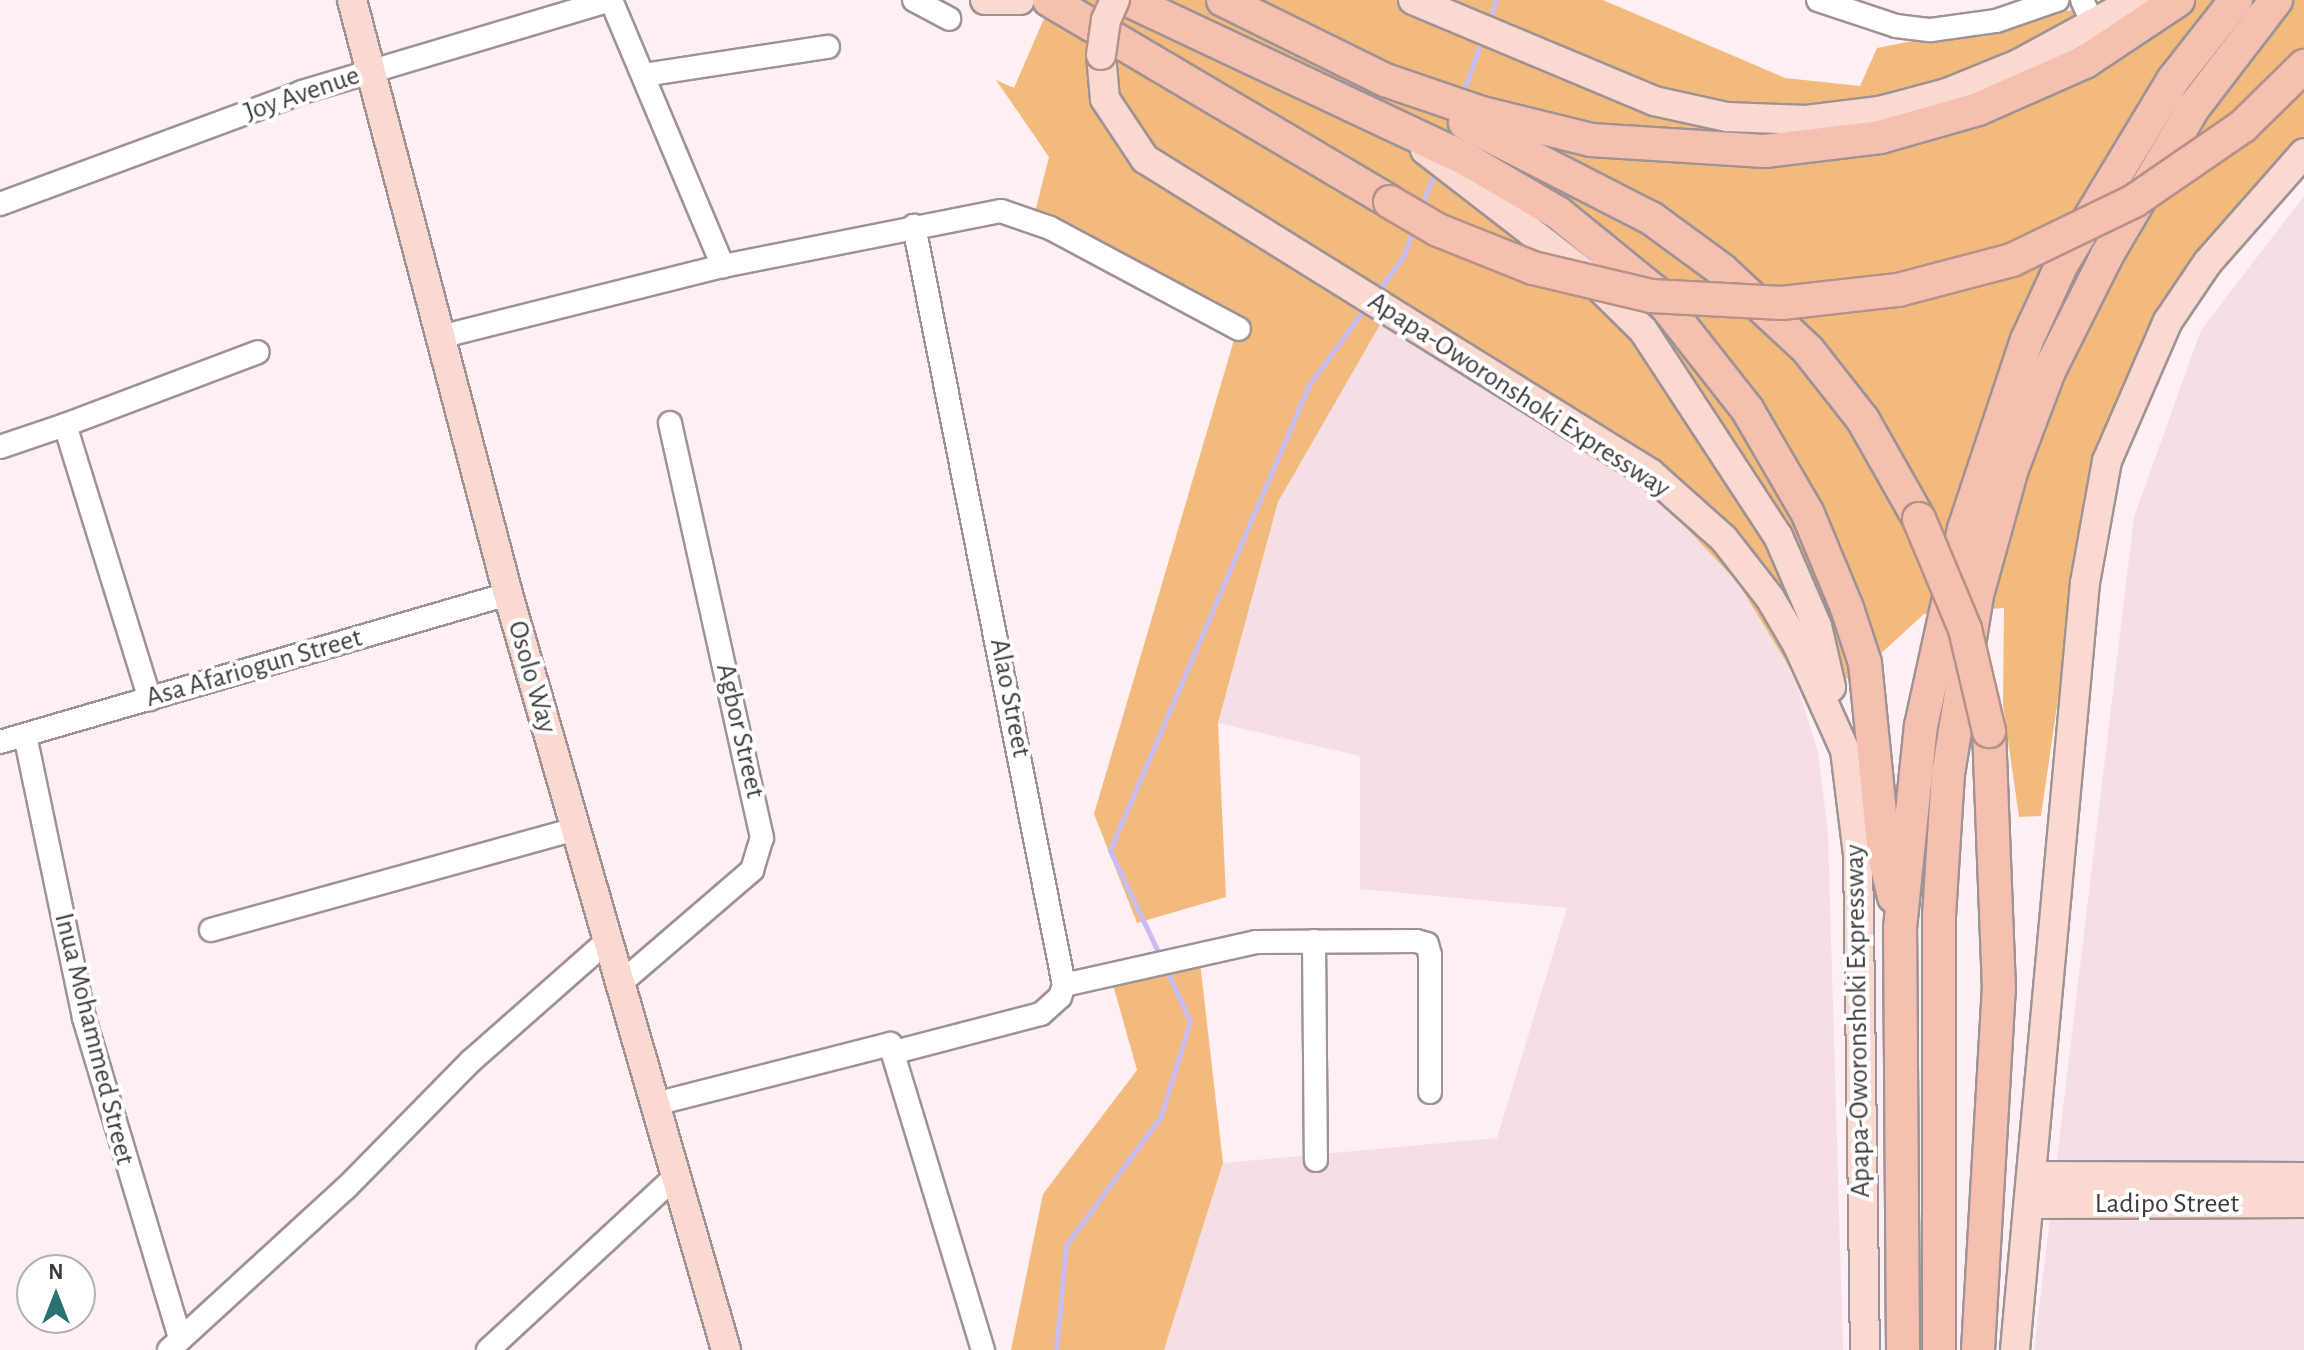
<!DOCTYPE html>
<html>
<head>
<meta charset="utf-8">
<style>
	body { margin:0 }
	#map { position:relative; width:2304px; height:1350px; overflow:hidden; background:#feeff3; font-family:"Alegreya Sans",sans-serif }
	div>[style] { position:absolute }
	.built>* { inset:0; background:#f5dfe4 }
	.green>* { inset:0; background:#f2bb7d }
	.stream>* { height:5px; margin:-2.5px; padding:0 2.5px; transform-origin:2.5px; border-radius:2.5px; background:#c8bcf2 }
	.roads { filter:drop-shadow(2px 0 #9f9295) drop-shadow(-2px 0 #9f9295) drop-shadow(0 2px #9f9295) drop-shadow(0 -2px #9f9295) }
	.minor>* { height:22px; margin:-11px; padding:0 11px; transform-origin:11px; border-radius:11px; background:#fff }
	.major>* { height:28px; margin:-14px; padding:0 14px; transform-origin:14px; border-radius:14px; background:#fad9d0 }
	.highway>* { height:32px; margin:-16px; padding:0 16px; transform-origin:16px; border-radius:16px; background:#f6c0b1 }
	.bridges { filter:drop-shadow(2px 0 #b69188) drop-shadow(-2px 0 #b69188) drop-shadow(0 2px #b69188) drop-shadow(0 -2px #b69188) }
	.major-bridge>* { height:28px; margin:-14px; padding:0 14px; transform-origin:14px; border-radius:14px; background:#fad9d0 }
	.highway-bridge>* { height:32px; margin:-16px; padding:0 16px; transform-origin:16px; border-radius:16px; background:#f6c0b1 }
	span { translate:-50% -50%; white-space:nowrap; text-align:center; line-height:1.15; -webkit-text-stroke:8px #fff; paint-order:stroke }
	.street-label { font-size:28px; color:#403a3b }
	.north { position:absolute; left:16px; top:1254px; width:80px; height:80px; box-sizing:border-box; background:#fff; border:2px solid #b3b0b1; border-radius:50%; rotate:0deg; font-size:22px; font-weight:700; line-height:32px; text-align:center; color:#403a3b }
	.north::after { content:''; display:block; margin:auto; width:28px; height:36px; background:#297373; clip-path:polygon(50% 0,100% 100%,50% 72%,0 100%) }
</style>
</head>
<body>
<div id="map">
	<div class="built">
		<i style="clip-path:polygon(2304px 196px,2304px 1350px,2034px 1350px,2134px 517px,2201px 330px)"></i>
		<i style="clip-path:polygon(1381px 322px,1661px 501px,1738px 583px,1794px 675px,1818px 752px,1828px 833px,1843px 1350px,1164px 1350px,1223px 1163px,1497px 1138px,1567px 908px,1360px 889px,1360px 756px,1218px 723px,1278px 502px)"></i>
	</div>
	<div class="green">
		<i style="clip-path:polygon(1052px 0,1603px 0,1785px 78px,1860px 86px,1877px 48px,2123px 0,2304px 0,2304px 139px,2244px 210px,2088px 492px,2041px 816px,2019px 817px,2003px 705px,2004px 608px,1924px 614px,1853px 679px,1794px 675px,1738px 583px,1661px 501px,1381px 323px,1278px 502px,1218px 723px,1226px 897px,1137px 923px,1094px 814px,1239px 323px,1034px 216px,1049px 157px,996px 80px,1014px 88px)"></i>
		<i style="clip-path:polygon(1200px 962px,1223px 1163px,1164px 1350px,1011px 1350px,1043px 1194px,1137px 1070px,1108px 967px)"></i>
	</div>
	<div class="stream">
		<i style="left:1489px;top:22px;width:23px;rotate:-72deg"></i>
		<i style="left:1463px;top:93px;width:57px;rotate:-70.6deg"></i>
		<i style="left:1422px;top:206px;width:38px;rotate:-70deg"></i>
		<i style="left:1376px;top:294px;width:48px;rotate:-54.3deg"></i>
		<i style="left:1404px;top:255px;width:27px;rotate:-70deg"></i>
		<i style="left:1160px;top:956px;width:117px;rotate:-115.3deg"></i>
		<i style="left:1110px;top:850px;width:506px;rotate:-66.83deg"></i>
		<i style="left:1309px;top:385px;width:95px;rotate:-54deg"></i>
		<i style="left:1056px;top:1350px;width:105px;rotate:-84.6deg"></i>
		<i style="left:1066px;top:1245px;width:160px;rotate:-53.6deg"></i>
		<i style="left:1161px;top:1116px;width:99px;rotate:-73deg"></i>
		<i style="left:1190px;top:1021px;width:57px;rotate:-114.8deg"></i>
	</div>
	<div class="roads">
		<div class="minor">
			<i style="left:611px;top:0;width:289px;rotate:67.2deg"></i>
			<i style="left:914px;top:0;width:40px;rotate:28deg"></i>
			<i style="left:1818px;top:0;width:82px;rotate:18.4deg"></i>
			<i style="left:1896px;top:26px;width:35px;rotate:7deg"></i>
			<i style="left:1931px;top:30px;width:66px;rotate:-7.9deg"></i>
			<i style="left:1996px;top:21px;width:65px;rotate:-19deg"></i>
			<i style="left:2082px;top:0;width:29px;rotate:65deg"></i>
			<i style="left:644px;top:75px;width:186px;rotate:-8.7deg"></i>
			<i style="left:0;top:204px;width:322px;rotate:-20.3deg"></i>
			<i style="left:302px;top:92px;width:321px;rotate:-16.6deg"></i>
			<i style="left:444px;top:336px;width:288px;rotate:-14.1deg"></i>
			<i style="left:723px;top:266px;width:283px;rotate:-11.2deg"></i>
			<i style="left:1001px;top:211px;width:52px;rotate:19.1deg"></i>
			<i style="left:1050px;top:228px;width:214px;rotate:28.1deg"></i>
			<i style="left:65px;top:425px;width:206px;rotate:-20.7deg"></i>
			<i style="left:0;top:447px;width:69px;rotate:-18.7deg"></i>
			<i style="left:65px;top:425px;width:287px;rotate:72.8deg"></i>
			<i style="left:25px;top:735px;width:289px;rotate:78.2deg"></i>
			<i style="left:84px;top:1018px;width:335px;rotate:73.3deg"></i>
			<i style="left:0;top:742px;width:529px;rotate:-16.24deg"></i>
			<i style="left:211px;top:930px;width:379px;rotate:-15.5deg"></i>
			<i style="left:1314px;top:941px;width:219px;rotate:89.5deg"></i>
			<i style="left:622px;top:982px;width:172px;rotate:-40.7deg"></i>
			<i style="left:752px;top:870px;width:34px;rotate:-73deg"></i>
			<i style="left:762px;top:838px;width:425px;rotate:-102.5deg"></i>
			<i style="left:1064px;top:985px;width:197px;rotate:-12.6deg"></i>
			<i style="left:1256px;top:942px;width:160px;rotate:-0.4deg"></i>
			<i style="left:1416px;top:941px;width:11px;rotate:15deg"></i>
			<i style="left:1427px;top:944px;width:11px;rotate:75deg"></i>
			<i style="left:1430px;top:955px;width:137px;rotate:90deg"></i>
			<i style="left:895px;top:1052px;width:151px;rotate:-14.6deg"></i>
			<i style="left:1041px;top:1014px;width:25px;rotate:-42deg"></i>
			<i style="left:1060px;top:997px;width:13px;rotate:-72deg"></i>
			<i style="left:1064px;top:985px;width:774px;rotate:-101.18deg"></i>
			<i style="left:655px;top:1104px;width:243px;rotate:-14.3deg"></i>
			<i style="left:890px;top:1044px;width:320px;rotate:73.1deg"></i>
			<i style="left:169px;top:1350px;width:240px;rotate:-42.5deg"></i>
			<i style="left:346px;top:1188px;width:178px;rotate:-45.5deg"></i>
			<i style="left:471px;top:1061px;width:181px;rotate:-41.4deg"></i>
			<i style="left:488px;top:1350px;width:256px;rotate:-42.8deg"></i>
		</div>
		<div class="major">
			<i style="left:352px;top:0;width:614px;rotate:75.28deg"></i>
			<i style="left:508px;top:594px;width:787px;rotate:73.91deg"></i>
			<i style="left:985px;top:0;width:35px"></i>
			<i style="left:1413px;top:0;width:261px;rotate:22.7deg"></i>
			<i style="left:1654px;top:101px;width:75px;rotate:12.4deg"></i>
			<i style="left:1727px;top:117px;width:79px;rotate:2.2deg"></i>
			<i style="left:1806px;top:120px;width:74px;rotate:-7deg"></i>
			<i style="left:1879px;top:111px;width:70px;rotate:-14.8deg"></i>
			<i style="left:1947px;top:93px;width:77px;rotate:-22.2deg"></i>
			<i style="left:2018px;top:64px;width:134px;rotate:-28.5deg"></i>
			<i style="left:1101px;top:55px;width:44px;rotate:84.8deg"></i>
			<i style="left:1105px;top:99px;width:72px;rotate:56.3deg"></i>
			<i style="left:1145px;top:159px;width:595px;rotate:31.87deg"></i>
			<i style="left:1650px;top:473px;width:99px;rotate:41.7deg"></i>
			<i style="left:1724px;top:539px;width:75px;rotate:52.1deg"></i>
			<i style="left:1770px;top:598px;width:56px;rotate:59.7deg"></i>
			<i style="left:1798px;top:646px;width:114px;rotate:65.7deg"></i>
			<i style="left:1845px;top:750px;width:105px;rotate:82.9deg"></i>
			<i style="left:1858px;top:854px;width:496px;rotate:89.2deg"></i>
			<i style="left:1425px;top:150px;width:205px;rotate:37.7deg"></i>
			<i style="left:1587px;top:275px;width:78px;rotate:44.5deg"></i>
			<i style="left:1643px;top:330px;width:246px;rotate:56.8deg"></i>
			<i style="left:1778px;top:536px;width:98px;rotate:66.6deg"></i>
			<i style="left:1817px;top:626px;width:63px;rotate:77.1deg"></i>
			<i style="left:2032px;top:1176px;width:272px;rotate:0.2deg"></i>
			<i style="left:2031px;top:1204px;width:273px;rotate:-0.2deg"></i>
			<i style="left:2015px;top:1350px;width:770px;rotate:-84.79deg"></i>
			<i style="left:2085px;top:583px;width:124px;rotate:-79.8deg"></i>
			<i style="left:2107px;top:461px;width:153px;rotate:-66.5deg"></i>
			<i style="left:2168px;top:321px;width:71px;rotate:-55.9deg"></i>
			<i style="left:2208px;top:262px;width:145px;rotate:-48.6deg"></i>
		</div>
		<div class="highway">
			<i style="left:1049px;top:0;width:396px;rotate:30.6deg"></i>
			<i style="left:1128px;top:0;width:371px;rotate:25.2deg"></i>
			<i style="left:1464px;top:158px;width:109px;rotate:30.3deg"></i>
			<i style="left:1558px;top:213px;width:124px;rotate:39.1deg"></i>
			<i style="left:1654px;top:291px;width:150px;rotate:51.8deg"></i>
			<i style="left:1747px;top:409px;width:121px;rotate:59.8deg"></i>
			<i style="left:1808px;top:514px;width:102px;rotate:67.5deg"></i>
			<i style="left:1847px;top:608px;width:58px;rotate:71.9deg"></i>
			<i style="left:1865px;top:663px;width:193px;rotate:84.3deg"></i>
			<i style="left:1884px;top:855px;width:43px;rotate:76.6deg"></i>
			<i style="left:1223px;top:0;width:181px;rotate:26.3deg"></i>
			<i style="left:1385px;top:80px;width:102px;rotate:18.8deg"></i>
			<i style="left:1482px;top:113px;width:112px;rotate:13.9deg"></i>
			<i style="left:1591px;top:140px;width:174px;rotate:3.6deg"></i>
			<i style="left:1765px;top:151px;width:116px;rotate:-6.9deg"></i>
			<i style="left:1880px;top:137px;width:102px;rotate:-15.9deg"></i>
			<i style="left:1978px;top:109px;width:117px;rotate:-23.7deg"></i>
			<i style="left:2085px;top:62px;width:112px;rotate:-33.7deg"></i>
			<i style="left:1465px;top:123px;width:209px;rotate:27.1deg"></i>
			<i style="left:1651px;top:218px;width:88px;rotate:36.2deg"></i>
			<i style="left:1722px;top:270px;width:117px;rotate:42.9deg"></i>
			<i style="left:1808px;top:350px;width:89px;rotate:51.8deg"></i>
			<i style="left:1863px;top:420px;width:114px;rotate:60.5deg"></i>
			<i style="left:1903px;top:1350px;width:422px;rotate:-90.4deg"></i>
			<i style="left:1900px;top:928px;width:203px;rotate:-84.1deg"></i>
			<i style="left:1921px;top:726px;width:202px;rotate:-77.7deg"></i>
			<i style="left:1964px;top:529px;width:199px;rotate:-71.6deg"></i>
			<i style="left:2027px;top:340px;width:84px;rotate:-65.3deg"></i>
			<i style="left:2062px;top:264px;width:215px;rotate:-58.9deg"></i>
			<i style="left:2173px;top:80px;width:102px;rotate:-51.8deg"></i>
			<i style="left:1939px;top:1350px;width:434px;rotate:-90deg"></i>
			<i style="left:1939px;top:916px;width:142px;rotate:-86.4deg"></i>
			<i style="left:1948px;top:774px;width:181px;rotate:-80.8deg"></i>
			<i style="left:1977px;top:595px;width:131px;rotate:-74.5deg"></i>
			<i style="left:2012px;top:469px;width:105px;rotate:-69.3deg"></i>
			<i style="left:2049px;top:371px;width:130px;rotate:-63.4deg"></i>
			<i style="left:2107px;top:255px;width:172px;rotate:-59.6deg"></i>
			<i style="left:2194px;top:107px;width:135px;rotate:-52.5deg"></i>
			<i style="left:1978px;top:1350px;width:361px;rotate:-86.7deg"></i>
			<i style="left:1999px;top:990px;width:259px;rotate:-92.2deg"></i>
		</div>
	</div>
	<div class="bridges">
		<div class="major-bridge">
			<i style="left:1101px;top:55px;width:35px;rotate:-82deg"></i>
			<i style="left:1106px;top:20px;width:22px;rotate:-66deg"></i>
		</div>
		<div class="highway-bridge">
			<i style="left:1390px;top:202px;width:56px;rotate:30.3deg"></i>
			<i style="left:1438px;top:230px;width:102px;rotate:21.8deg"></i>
			<i style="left:1533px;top:268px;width:121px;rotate:13.3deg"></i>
			<i style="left:1651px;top:296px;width:131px;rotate:3.1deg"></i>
			<i style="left:1782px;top:303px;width:117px;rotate:-6.4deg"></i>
			<i style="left:1898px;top:290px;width:118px;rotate:-14.7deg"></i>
			<i style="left:2012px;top:260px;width:136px;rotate:-25.8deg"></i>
			<i style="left:2134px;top:201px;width:132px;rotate:-34.5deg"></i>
			<i style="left:2243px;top:126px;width:86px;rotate:-44.5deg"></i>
			<i style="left:1919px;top:519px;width:119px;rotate:67.3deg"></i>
			<i style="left:1965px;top:629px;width:105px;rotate:76.8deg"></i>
		</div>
	</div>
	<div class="street-label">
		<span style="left:302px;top:94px;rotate:-19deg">Joy Avenue</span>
		<span style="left:1519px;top:395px;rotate:33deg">Apapa-Oworonshoki Expressway</span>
		<span style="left:254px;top:668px;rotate:-16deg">Asa Afariogun Street</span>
		<span style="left:532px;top:677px;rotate:74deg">Osolo Way</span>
		<span style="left:1010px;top:698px;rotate:79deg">Alao Street</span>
		<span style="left:740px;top:731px;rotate:77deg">Agbor Street</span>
		<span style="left:1858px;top:1021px;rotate:-91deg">Apapa-Oworonshoki Expressway</span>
		<span style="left:94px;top:1039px;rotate:76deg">Inua Mohammed Street</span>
		<span style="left:2167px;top:1204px">Ladipo Street</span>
	</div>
	<div class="north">N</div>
</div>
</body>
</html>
